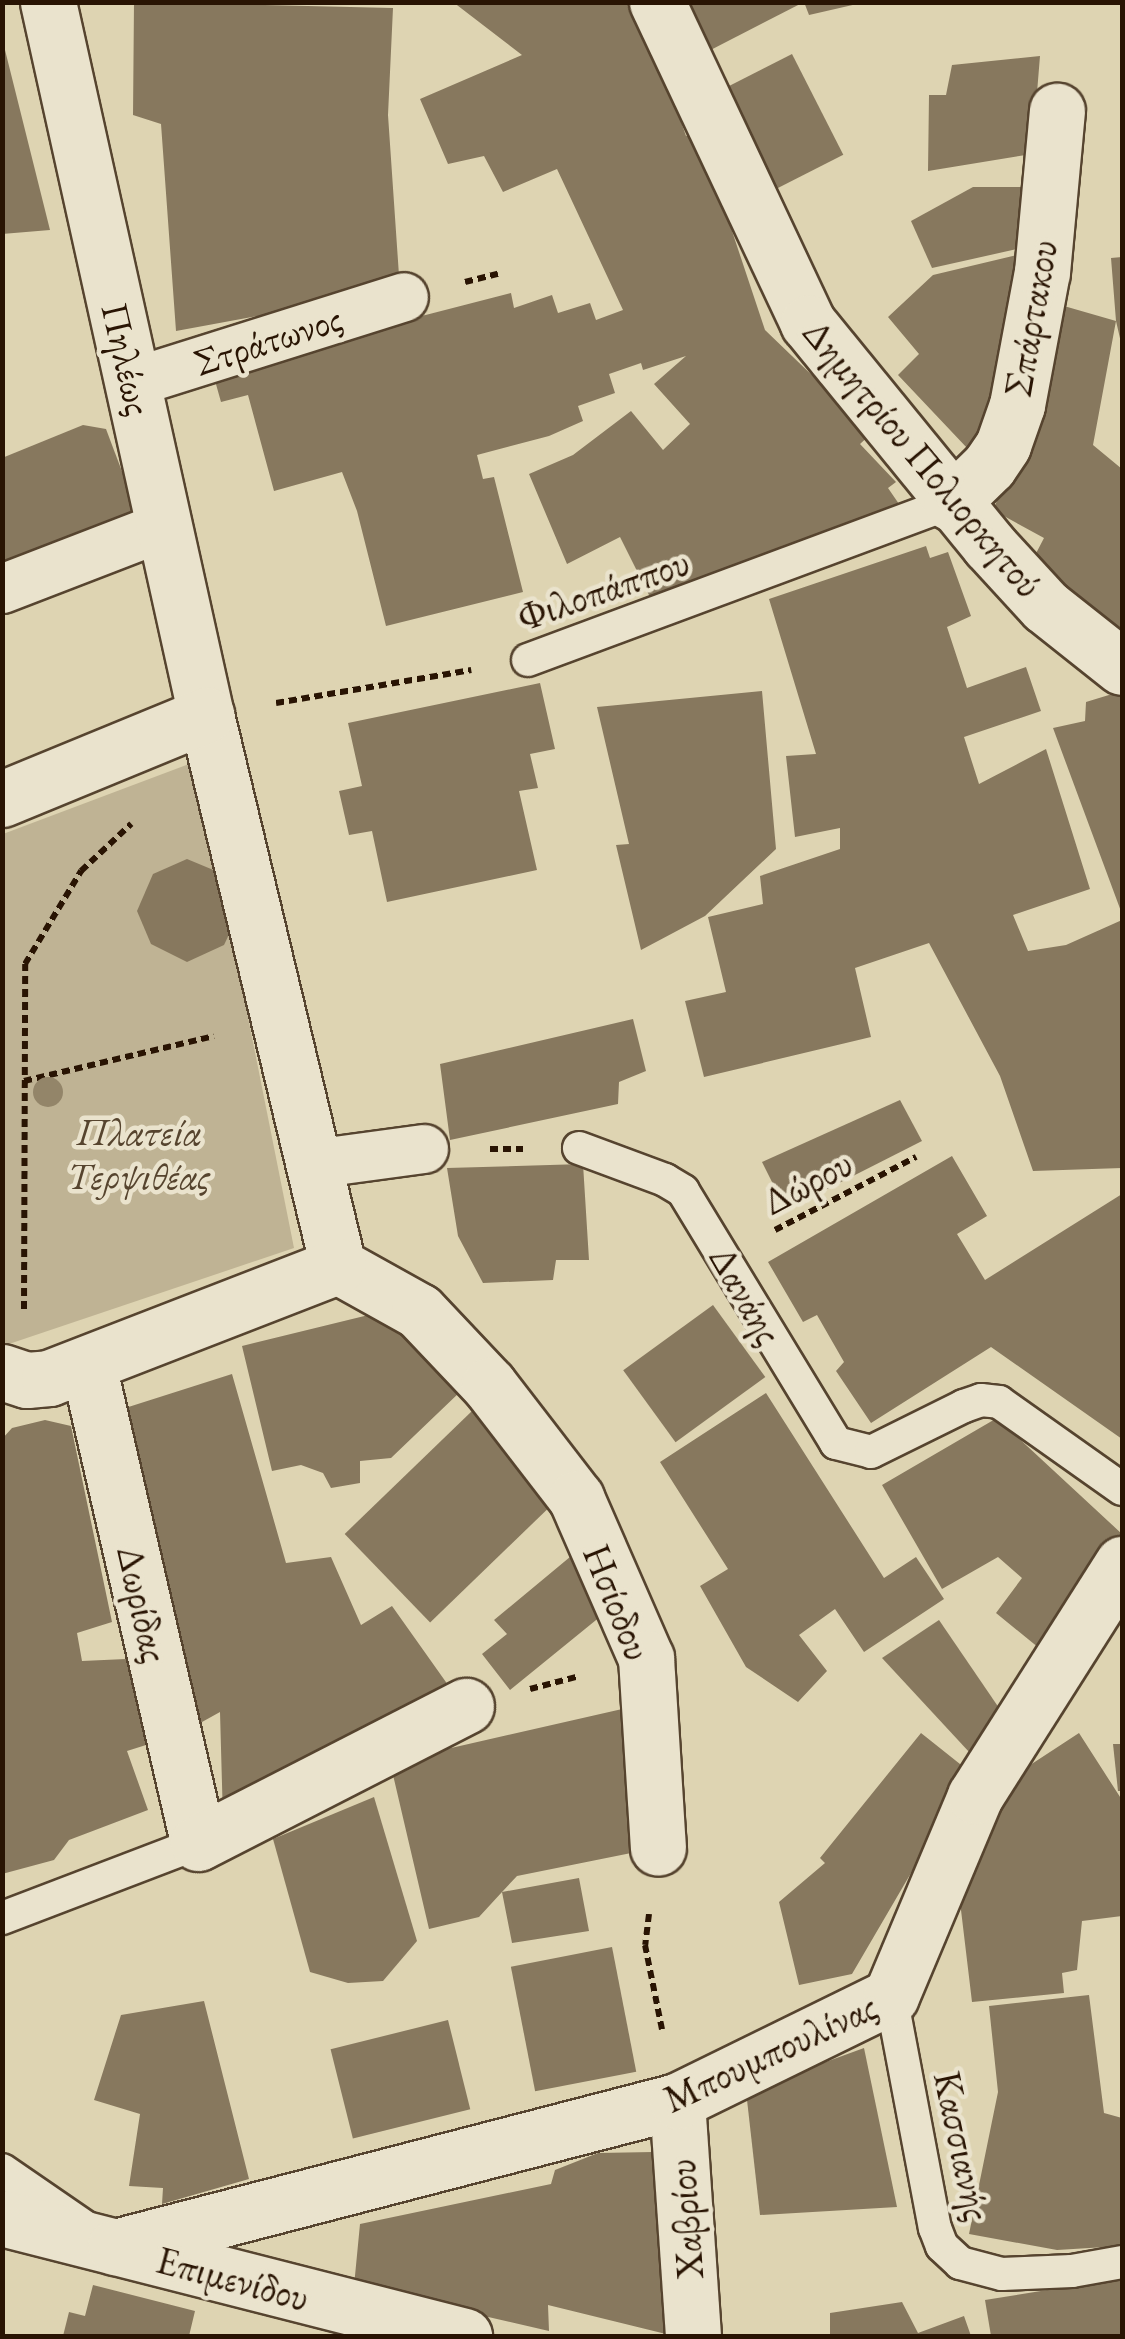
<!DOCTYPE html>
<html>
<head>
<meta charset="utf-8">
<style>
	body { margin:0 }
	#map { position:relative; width:1125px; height:2339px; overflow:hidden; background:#ded4b2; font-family:"EB Garamond",serif }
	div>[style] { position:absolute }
	.green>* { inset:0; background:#bfb394 }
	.building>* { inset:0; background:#87785e; transform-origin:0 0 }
	.path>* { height:6px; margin-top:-3px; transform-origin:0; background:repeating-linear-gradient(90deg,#291403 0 8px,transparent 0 13px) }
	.roads { filter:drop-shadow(2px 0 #56442f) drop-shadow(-2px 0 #56442f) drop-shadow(0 2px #56442f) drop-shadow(0 -2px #56442f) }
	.service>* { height:32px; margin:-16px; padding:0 16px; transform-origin:16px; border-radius:16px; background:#eae3cd }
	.pedestrian>* { height:48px; margin:-24px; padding:0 24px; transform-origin:24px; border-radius:24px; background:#eae3cd }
	.minor>* { height:55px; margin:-27.5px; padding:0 27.5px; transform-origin:27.5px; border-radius:27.5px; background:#eae3cd }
	.trees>* { width:30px; height:30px; margin:-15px; border-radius:50%; background:#938569 }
	span { translate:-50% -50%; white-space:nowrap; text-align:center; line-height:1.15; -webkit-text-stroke:9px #eae3cd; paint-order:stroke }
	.street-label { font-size:38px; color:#291403 }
	.park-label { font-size:38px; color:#56442e; font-style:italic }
	.frame { position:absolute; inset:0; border:5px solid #291403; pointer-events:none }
</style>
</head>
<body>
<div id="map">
	<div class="green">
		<i style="clip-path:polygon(197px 761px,294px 1248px,3px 1346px,3px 834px)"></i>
	</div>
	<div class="building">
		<i style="clip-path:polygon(134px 2px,393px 8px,388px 115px,400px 290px,176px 331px,161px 124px,133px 115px)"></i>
		<i style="clip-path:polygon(453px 2px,639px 2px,686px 136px,699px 132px,765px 330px,872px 433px,860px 444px,896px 482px,888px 488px,899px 504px,652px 601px,620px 537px,567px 564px,529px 474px,573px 455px,631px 411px,663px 450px,690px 424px,654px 384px,686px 356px,643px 370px,641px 363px,609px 374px,615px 393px,578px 406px,583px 421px,549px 436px,477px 455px,483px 479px,494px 477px,523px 592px,386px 626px,357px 511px,342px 472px,274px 491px,248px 395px,221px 402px,212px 370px,511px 293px,514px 308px,552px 295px,558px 313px,590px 303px,596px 320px,623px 310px,557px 169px,503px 192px,484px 156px,448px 164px,420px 99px,522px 55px)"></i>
		<i style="clip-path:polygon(685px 2px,804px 2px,697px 57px)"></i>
		<i style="clip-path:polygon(804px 2px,857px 2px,857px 4px,809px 15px)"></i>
		<i style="clip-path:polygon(2px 46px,4px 46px,50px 230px,2px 234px)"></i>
		<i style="left:792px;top:54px;width:113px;height:80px;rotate:63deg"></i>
		<i style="clip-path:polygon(1040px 56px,1032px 154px,928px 171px,929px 95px,946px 95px,952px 65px)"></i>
		<i style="clip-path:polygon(973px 187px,1033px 187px,1026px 247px,932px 268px,911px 221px)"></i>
		<i style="clip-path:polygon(1025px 253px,1006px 407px,968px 449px,898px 375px,919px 354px,888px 317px,933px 275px)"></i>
		<i style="clip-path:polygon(1122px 257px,1122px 347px,1116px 321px,1093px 445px,1122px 469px,1122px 636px,1031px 563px,1044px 538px,993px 510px,1020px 448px,1031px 393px,1064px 306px,1116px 321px,1111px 258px)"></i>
		<i style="clip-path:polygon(83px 425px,106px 429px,138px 514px,2px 573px,2px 458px)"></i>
		<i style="clip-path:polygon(926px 546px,930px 558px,948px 552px,971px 616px,947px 627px,967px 688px,1026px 667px,1041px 711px,964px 737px,979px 784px,1046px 749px,1090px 889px,1013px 915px,1028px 951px,1066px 945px,1122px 920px,1122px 1168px,1033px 1171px,1000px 1076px,929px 943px,855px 968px,871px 1037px,704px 1077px,685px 1001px,726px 992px,708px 917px,763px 904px,760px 876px,840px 849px,840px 828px,795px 837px,786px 756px,816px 754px,769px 599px)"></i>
		<i style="clip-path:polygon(540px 683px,555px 749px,530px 754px,538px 788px,519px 791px,537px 870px,387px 902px,372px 831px,349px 835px,339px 791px,362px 786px,348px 723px)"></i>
		<i style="clip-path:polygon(762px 691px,776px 849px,705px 916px,641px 950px,616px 845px,629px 844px,597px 707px)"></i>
		<i style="clip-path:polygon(1122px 691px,1122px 914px,1053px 728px,1085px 721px,1086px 702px)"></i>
		<i style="clip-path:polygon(187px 859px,223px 874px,239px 913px,224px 945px,187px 962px,151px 944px,137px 911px,153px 874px)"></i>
		<i style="clip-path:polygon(633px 1019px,646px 1071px,619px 1082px,618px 1104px,450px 1140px,440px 1064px)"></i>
		<i style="clip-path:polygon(900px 1100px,922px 1141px,786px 1210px,762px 1162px)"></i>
		<i style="clip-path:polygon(952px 1156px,987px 1216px,957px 1234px,985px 1280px,1122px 1194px,1122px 1439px,991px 1347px,871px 1423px,836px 1371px,844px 1362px,817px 1315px,803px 1322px,768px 1262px)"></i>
		<i style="clip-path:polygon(583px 1164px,589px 1260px,556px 1260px,553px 1280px,483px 1283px,458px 1236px,447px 1168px)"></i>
		<i style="left:713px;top:1305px;width:89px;height:111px;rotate:54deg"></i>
		<i style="clip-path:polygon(389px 1310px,461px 1391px,391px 1458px,360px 1461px,360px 1483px,331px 1488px,323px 1473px,301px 1465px,272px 1471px,242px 1346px)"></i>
		<i style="clip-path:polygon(232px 1374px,286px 1563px,331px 1557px,361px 1625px,392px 1606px,453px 1692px,223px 1820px,220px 1712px,193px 1727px,119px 1410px)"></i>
		<i style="clip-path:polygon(766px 1393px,884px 1578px,916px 1557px,944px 1599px,864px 1652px,835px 1609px,799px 1635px,827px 1671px,798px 1702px,746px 1667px,700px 1586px,728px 1569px,660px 1462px)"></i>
		<i style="left:472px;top:1411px;width:123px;height:177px;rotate:46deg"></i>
		<i style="clip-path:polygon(997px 1418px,1122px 1534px,1050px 1657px,996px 1613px,1022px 1578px,998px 1557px,942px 1589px,882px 1485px)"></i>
		<i style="clip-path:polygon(45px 1420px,71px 1426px,112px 1622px,77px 1633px,82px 1661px,126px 1659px,146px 1745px,127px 1751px,148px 1810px,69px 1840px,54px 1860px,2px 1874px,2px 1439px,12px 1428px)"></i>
		<i style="clip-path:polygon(576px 1552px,617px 1603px,510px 1690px,482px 1654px,507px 1634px,494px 1620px)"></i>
		<i style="clip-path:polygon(939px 1620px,1012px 1727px,970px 1753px,882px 1658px)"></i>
		<i style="clip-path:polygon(631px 1707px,656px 1848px,517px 1876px,502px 1892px,579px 1878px,589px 1931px,512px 1943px,502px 1892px,479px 1917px,429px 1929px,390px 1762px)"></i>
		<i style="clip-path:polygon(921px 1733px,970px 1772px,852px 1974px,799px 1985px,779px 1902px,825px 1863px,820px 1858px)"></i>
		<i style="clip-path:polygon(1079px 1733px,1122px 1800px,1122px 1916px,1082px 1921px,1077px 1970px,1062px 1973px,1064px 1993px,972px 2002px,958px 1885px,992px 1790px)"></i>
		<i style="clip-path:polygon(1113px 1744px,1122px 1744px,1122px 1791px,1118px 1791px)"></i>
		<i style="clip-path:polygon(374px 1797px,417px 1941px,383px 1981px,348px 1983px,310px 1972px,273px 1839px)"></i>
		<i style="left:612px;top:1947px;width:127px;height:103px;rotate:79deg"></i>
		<i style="clip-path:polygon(1089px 1995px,1104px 2113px,1122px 2118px,1122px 2246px,1057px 2250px,969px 2234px,998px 2092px,989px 2006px)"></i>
		<i style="clip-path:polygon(204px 2001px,249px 2179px,162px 2204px,163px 2188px,129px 2186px,140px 2114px,94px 2100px,121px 2015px)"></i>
		<i style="left:448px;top:2020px;width:92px;height:121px;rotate:76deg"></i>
		<i style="clip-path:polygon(864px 2048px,897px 2207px,760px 2215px,746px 2091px)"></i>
		<i style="clip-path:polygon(653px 2152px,670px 2335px,548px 2305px,549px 2331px,354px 2286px,360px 2224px,551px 2184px,555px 2170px,598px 2153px)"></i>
		<i style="clip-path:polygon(1122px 2278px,1122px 2336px,991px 2336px,985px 2300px)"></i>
		<i style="clip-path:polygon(93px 2285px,195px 2311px,189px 2336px,63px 2336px,69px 2312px,85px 2316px)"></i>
		<i style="clip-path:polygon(902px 2302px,918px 2333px,964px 2316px,971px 2336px,830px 2336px,830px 2313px)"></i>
	</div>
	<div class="path">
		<i style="left:465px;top:282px;width:34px;rotate:-14deg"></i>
		<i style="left:276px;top:703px;width:198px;rotate:-9.6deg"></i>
		<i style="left:24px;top:1081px;width:195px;rotate:-13.3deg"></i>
		<i style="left:490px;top:1149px;width:33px"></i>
		<i style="left:775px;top:1230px;width:159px;rotate:-27.4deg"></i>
		<i style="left:24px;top:1309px;width:345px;rotate:-89.8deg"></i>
		<i style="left:25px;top:964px;width:109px;rotate:-58.9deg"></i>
		<i style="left:81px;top:871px;width:69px;rotate:-43.2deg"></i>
		<i style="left:530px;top:1689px;width:48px;rotate:-14.6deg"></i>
		<i style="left:649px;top:1914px;width:31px;rotate:97deg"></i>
		<i style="left:645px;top:1945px;width:86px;rotate:78.6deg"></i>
	</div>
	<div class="roads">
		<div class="service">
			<i style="left:528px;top:660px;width:451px;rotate:-20.4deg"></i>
			<i style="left:579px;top:1148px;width:92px;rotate:20.4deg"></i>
			<i style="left:665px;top:1180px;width:21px;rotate:31deg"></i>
			<i style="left:683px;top:1191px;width:295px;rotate:58.7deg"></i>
			<i style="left:836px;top:1443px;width:36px;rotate:14deg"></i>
			<i style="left:871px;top:1452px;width:104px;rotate:-26.3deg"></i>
			<i style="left:964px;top:1406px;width:18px;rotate:-19deg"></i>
			<i style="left:981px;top:1400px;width:18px;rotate:6deg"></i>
			<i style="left:999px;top:1402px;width:151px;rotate:35.3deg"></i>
			<i style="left:2px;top:1918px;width:210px;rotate:-20.9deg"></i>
			<i style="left:891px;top:1996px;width:236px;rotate:79.3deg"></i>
			<i style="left:935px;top:2228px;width:19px;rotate:69deg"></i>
			<i style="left:942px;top:2246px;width:25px;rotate:43deg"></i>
			<i style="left:960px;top:2263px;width:43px;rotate:14.7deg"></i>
			<i style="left:1002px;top:2274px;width:70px;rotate:-2.5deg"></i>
			<i style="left:1072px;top:2271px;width:51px;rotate:-10.2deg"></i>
			<i style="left:2px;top:2170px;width:101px;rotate:34.5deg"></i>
		</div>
		<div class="pedestrian">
			<i style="left:132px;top:383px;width:285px;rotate:-17.5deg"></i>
			<i style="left:2px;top:589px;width:175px;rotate:-21.1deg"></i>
			<i style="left:313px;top:1164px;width:112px;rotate:-7.7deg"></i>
		</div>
		<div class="minor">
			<i style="left:48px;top:2px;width:730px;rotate:77.51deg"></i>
			<i style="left:206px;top:715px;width:567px;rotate:76.53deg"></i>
			<i style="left:657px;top:2px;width:355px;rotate:64.8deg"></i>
			<i style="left:808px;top:323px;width:286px;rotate:50.8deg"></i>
			<i style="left:989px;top:545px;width:83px;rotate:47.4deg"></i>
			<i style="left:1045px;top:606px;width:98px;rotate:38.4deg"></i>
			<i style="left:951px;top:503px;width:53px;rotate:-44.2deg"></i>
			<i style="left:989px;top:466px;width:25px;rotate:-56deg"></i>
			<i style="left:1003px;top:445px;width:42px;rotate:-70.7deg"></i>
			<i style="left:1017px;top:405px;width:135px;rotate:-79.4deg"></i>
			<i style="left:1042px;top:272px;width:162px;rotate:-84.7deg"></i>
			<i style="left:2px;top:799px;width:221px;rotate:-22.4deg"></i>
			<i style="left:338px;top:1266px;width:93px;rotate:29.1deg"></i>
			<i style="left:419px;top:1311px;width:102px;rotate:46.6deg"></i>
			<i style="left:489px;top:1385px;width:143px;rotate:52.4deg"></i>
			<i style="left:576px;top:1498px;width:175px;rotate:66.4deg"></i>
			<i style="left:646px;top:1658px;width:190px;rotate:86.4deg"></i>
			<i style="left:88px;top:1365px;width:490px;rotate:77deg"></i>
			<i style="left:198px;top:1843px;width:301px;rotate:-27.1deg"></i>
			<i style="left:2px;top:1372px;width:26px;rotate:18deg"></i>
			<i style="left:27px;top:1380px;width:22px;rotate:-5deg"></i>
			<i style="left:49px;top:1378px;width:310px;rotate:-21.2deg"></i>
			<i style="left:677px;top:2101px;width:236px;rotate:86.1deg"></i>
			<i style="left:2px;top:2218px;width:477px;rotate:14.3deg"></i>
			<i style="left:115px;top:2247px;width:581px;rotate:-14.56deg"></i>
			<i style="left:677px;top:2101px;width:238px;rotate:-26.1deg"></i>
			<i style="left:891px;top:1996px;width:217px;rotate:-67.2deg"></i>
			<i style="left:975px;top:1796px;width:275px;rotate:-57.6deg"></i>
		</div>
	</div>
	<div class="trees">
		<i style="left:48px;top:1092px"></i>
	</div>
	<div class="street-label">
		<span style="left:1030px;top:318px;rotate:-80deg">Σπάρτακου</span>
		<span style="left:268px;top:340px;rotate:-18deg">Στράτωνος</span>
		<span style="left:127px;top:359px;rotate:77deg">Πηλέως</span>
		<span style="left:923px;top:458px;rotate:50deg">Δημητρίου Πολιορκητού</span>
		<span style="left:603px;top:589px;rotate:-19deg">Φιλοπάππου</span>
		<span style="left:807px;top:1182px;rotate:-28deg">Δώρου</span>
		<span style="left:746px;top:1295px;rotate:60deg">Δανάης</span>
		<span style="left:618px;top:1602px;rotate:68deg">Ησίοδου</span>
		<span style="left:143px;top:1604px;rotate:77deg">Δωρίδας</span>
		<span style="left:770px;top:2052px;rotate:-25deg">Μπουμπουλίνας</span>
		<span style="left:963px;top:2146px;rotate:78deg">Κασσιανής</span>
		<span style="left:685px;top:2219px;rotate:-94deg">Χαβρίου</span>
		<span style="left:233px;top:2278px;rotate:15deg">Επιμενίδου</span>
	</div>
	<div class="park-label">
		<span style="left:139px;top:1154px">Πλατεία<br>Τερψιθέας</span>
	</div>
	<div class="frame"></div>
</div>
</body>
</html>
